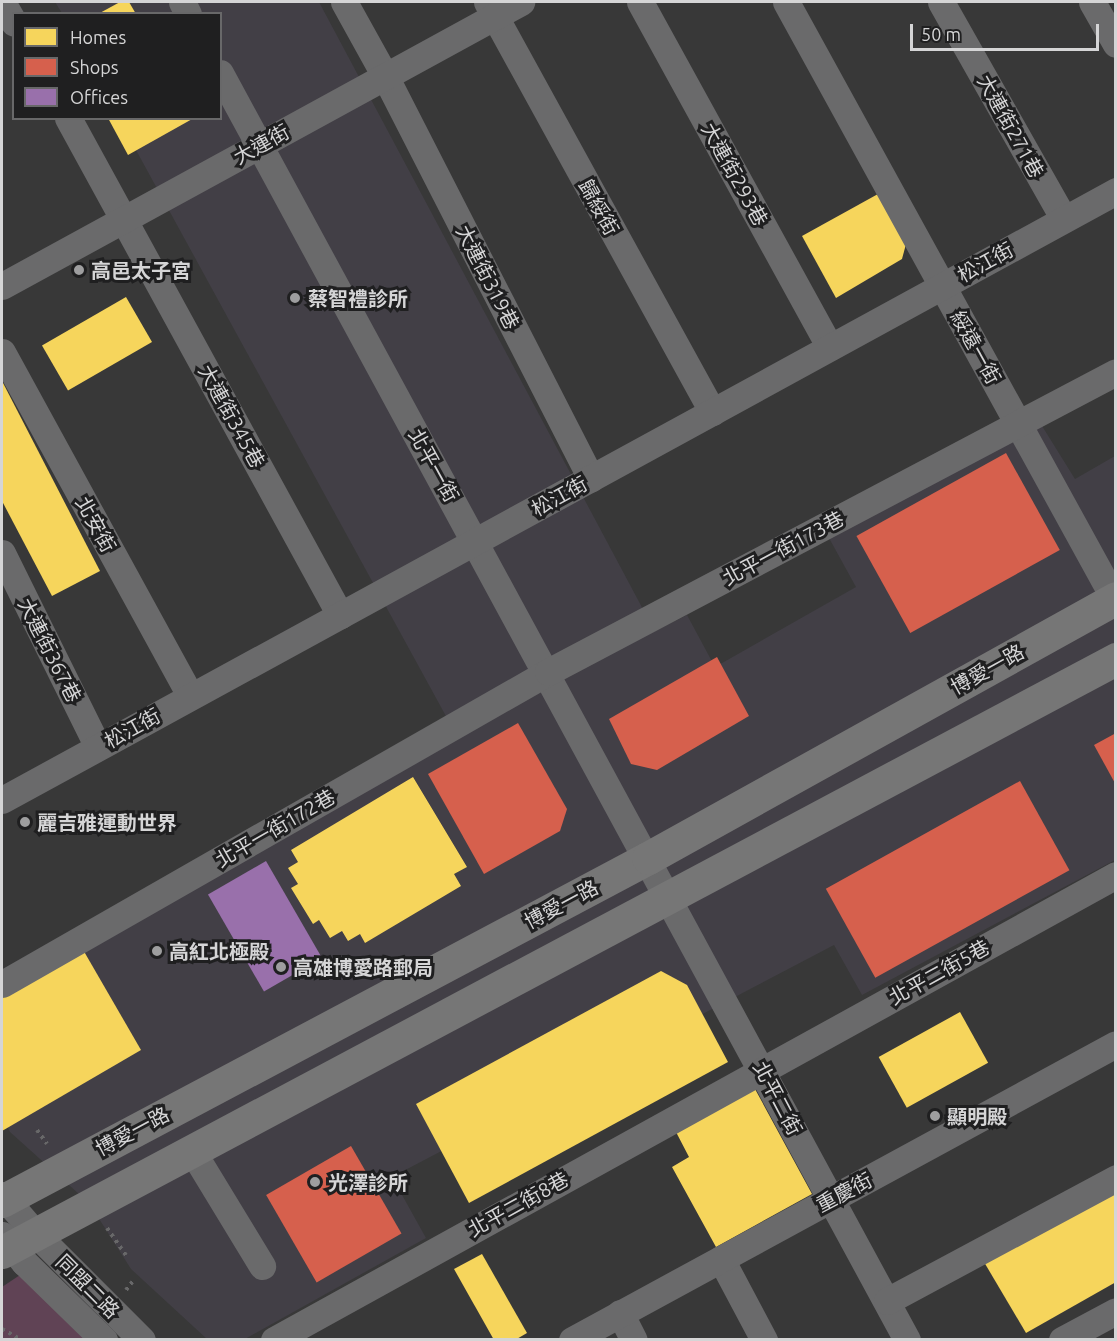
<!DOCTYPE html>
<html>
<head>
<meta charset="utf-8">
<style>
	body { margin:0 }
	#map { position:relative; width:1117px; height:1341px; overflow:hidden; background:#383838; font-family:Ubuntu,"Noto Sans TC",sans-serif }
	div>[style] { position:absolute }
	.built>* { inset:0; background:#423f46 }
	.green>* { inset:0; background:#604355 }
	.homes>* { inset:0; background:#f6d55c; transform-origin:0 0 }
	.shops>* { inset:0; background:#d6604d; transform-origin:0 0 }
	.offices>* { inset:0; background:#9970ab; transform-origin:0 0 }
	.path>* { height:4px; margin-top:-2px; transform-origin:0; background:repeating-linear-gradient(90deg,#686869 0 3px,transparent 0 7.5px) }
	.minor>* { height:27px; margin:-13.5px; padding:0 13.5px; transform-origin:13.5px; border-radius:13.5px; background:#6a6a6b }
	.major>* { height:33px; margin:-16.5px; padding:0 16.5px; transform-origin:16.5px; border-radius:16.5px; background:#767676 }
	.dots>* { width:16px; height:16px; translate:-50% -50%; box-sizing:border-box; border:3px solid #1f1f20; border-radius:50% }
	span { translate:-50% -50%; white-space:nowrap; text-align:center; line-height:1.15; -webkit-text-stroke:6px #1f1f20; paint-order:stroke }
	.street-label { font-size:20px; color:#d5d5d6 }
	.poi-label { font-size:20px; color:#d5d5d6; font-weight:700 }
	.left { translate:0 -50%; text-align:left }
	.frame { position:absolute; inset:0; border:3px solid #d5d5d6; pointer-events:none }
	.legend { position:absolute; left:12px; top:12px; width:210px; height:108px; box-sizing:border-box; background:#1f1f20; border:2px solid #686869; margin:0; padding:8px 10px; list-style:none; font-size:18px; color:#d5d5d6 }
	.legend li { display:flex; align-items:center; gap:12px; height:30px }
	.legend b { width:30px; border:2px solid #686869 }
	.scale { position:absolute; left:910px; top:24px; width:189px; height:27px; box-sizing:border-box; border:3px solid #d5d5d6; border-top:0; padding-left:8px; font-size:18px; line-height:21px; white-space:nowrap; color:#d5d5d6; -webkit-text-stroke:4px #1f1f20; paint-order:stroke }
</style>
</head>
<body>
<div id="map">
	<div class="built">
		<i style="clip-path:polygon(55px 2px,319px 2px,645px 613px,447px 718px,119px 119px,220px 118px,220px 14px,62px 13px)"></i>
		<i style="clip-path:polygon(1029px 405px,1075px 479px,1115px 456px,1115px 860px,862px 995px,834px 945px,392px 1177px,426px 1238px,245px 1339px,207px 1339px,131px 1269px,89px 1203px,10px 1132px,2px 1116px,2px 990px,532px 693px,687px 615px,715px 667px,856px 587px,818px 518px)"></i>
	</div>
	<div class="green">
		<i style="clip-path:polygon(23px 1273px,105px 1340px,2px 1340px,2px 1287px)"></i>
	</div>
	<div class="homes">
		<i style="clip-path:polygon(120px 2px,129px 2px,136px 14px,98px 14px)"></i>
		<i style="clip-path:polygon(108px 118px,194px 118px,128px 155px)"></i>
		<i style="clip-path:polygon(878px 194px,906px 244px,902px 259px,836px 298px,802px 236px)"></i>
		<i style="left:126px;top:297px;width:52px;height:97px;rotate:60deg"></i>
		<i style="clip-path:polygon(2px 381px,100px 571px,52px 596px,2px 501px)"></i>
		<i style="clip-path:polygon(413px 777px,467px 867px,454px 874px,461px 886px,365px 943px,360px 934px,348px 941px,342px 931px,330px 938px,319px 920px,313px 924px,291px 888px,298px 884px,288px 868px,298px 862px,291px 850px)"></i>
		<i style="clip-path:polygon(82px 948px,141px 1050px,2px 1131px,2px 995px)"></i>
		<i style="clip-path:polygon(661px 971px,687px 985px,728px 1062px,469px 1203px,416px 1104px)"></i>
		<i style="left:960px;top:1012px;width:58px;height:93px;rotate:61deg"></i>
		<i style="clip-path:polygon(755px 1089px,812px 1194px,716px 1247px,672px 1167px,689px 1157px,676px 1132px)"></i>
		<i style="clip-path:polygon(1116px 1186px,1116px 1282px,1026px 1333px,984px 1262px)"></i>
		<i style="clip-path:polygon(482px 1254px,527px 1333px,515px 1340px,494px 1340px,454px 1269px)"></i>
	</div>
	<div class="shops">
		<i style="left:1006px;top:453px;width:111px;height:171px;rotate:61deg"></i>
		<i style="clip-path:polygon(717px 657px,749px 716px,657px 770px,631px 764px,609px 719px)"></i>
		<i style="clip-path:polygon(518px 723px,567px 809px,560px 831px,484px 874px,428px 774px)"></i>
		<i style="clip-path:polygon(1116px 733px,1116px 785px,1094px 745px)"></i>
		<i style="left:1020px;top:781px;width:102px;height:222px;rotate:61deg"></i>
		<i style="left:351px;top:1146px;width:101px;height:98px;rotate:60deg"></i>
	</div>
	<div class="offices">
		<i style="left:266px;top:861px;width:112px;height:67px;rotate:60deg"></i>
	</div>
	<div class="path">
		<i style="left:37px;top:1130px;width:17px;rotate:54deg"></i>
		<i style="left:107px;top:1228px;width:33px;rotate:55deg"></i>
		<i style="left:126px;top:1290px;width:11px;rotate:-52deg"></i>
		<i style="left:2px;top:1329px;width:23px;rotate:29deg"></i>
	</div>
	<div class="minor">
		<i style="left:2px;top:2px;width:24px;rotate:60deg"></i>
		<i style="left:182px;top:2px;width:13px;rotate:63deg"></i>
		<i style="left:344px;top:2px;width:85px;rotate:61deg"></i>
		<i style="left:385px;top:76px;width:452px;rotate:62.9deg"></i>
		<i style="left:487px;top:2px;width:468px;rotate:61.2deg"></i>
		<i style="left:640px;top:2px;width:394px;rotate:61.2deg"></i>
		<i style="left:786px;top:2px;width:685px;rotate:61.19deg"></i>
		<i style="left:941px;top:2px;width:249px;rotate:60.5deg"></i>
		<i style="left:1092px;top:2px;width:48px;rotate:60.3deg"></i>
		<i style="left:220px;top:73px;width:1441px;rotate:61.53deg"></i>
		<i style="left:68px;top:118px;width:567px;rotate:61.31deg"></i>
		<i style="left:2px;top:286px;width:592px;rotate:-28.69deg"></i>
		<i style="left:2px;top:352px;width:392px;rotate:61.3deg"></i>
		<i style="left:2px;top:553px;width:216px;rotate:63.7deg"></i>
		<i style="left:2px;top:800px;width:1270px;rotate:-28.66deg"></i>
		<i style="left:2px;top:984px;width:629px;rotate:-29.74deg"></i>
		<i style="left:548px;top:672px;width:642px;rotate:-27.84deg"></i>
		<i style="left:191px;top:1149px;width:137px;rotate:58.7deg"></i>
		<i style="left:2px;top:1195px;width:50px;rotate:49deg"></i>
		<i style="left:35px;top:1233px;width:151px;rotate:45deg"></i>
		<i style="left:2px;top:1235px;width:35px;rotate:51deg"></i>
		<i style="left:24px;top:1262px;width:112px;rotate:44.3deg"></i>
		<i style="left:721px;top:1259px;width:92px;rotate:62deg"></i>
		<i style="left:887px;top:1301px;width:260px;rotate:-28.2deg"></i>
		<i style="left:620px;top:1313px;width:30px;rotate:63deg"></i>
		<i style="left:274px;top:1340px;width:962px;rotate:-28.91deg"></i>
		<i style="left:572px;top:1340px;width:619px;rotate:-28.55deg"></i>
		<i style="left:1062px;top:1340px;width:61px;rotate:-28.2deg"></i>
	</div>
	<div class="major">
		<i style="left:2px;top:1201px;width:731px;rotate:-27.97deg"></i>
		<i style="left:648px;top:858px;width:535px;rotate:-29.05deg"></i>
		<i style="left:2px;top:1252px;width:1262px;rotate:-28.03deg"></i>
	</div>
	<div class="dots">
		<i style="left:79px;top:270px;background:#9e9e9f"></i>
		<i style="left:295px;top:298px;background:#9e9e9f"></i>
		<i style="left:25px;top:822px;background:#9e9e9f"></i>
		<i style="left:157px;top:951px;background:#9e9e9f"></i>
		<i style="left:281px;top:967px;background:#9e9e9f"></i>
		<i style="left:935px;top:1116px;background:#9e9e9f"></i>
		<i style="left:315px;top:1182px;background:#9e9e9f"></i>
	</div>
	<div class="street-label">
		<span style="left:1011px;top:126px;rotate:61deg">大連街271巷</span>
		<span style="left:261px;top:144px;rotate:-29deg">大連街</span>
		<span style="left:735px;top:174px;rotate:61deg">大連街293巷</span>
		<span style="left:599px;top:207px;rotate:61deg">歸綏街</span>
		<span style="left:985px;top:262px;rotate:-29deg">松江街</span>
		<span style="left:488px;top:277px;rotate:63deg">大連街319巷</span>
		<span style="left:976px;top:347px;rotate:61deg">綏遠一街</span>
		<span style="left:232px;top:416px;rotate:61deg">大連街345巷</span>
		<span style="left:434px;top:465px;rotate:61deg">北平一街</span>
		<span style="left:559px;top:496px;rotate:-29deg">松江街</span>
		<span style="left:96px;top:524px;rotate:61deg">北安街</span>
		<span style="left:783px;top:548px;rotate:-28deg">北平一街173巷</span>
		<span style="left:50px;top:650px;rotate:63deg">大連街367巷</span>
		<span style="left:987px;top:669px;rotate:-29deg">博愛一路</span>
		<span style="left:132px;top:728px;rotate:-29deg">松江街</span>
		<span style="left:275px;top:828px;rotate:-30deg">北平一街172巷</span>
		<span style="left:561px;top:904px;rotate:-28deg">博愛一路</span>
		<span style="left:939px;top:972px;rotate:-29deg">北平二街5巷</span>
		<span style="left:778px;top:1098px;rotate:62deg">北平二街</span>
		<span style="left:132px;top:1131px;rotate:-28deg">博愛一路</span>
		<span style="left:844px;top:1192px;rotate:-28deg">重慶街</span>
		<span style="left:518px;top:1204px;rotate:-29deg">北平二街8巷</span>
		<span style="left:88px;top:1286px;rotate:45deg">同盟二路</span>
	</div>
	<div class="poi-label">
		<span class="left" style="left:91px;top:270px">高邑太子宮</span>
		<span class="left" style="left:308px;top:298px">蔡智禮診所</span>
		<span class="left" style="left:37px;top:822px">麗吉雅運動世界</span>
		<span class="left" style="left:169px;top:951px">高紅北極殿</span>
		<span class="left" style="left:293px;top:967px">高雄博愛路郵局</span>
		<span class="left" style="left:947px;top:1116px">顯明殿</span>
		<span class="left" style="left:328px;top:1182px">光澤診所</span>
	</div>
	<div class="frame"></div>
	<ul class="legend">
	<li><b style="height:16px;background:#f6d55c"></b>Homes</li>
	<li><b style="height:16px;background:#d6604d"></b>Shops</li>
	<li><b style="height:16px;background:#9970ab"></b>Offices</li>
	</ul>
	<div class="scale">50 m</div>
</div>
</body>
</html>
